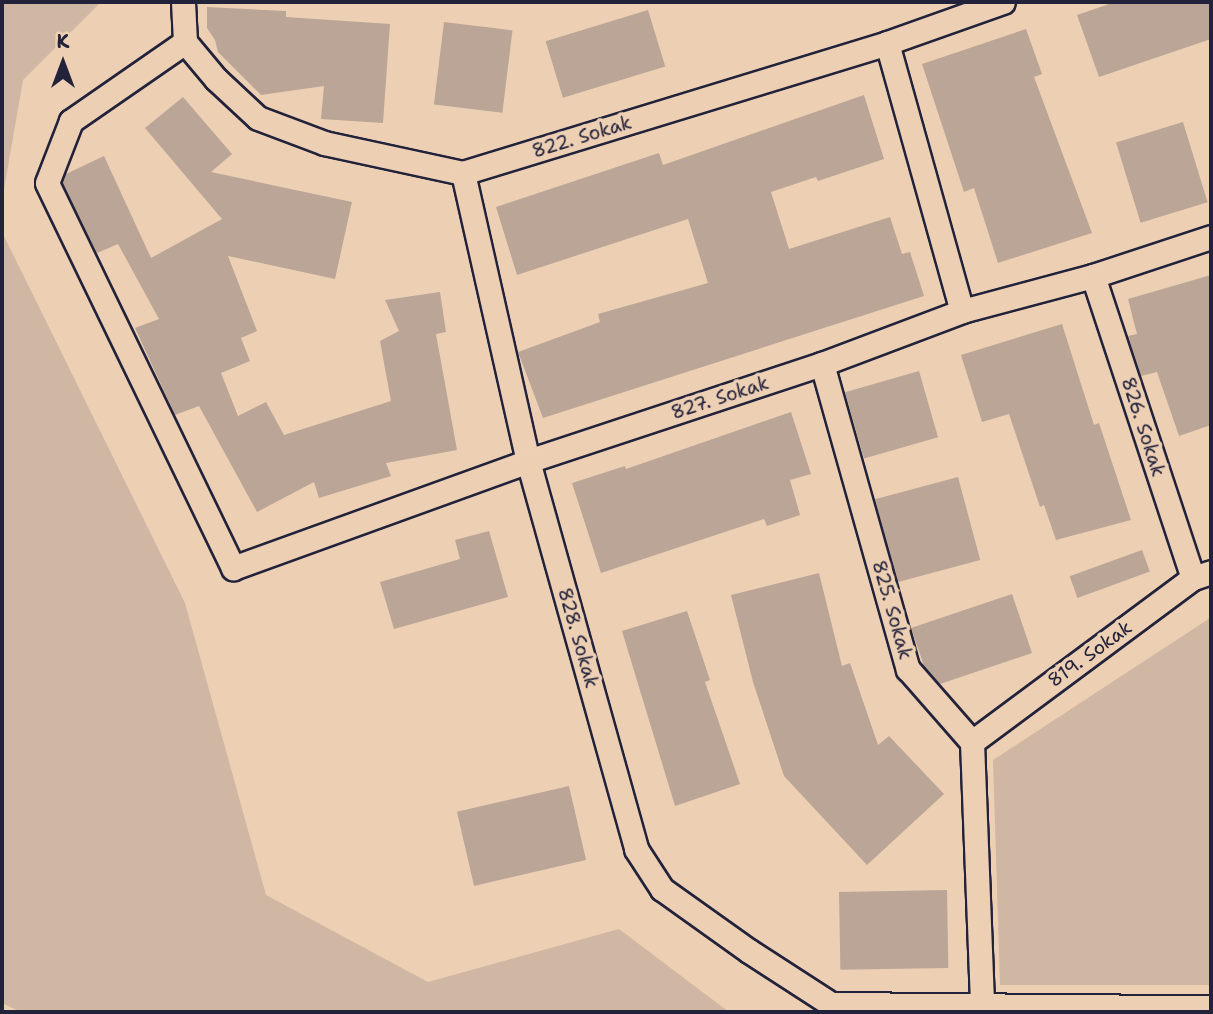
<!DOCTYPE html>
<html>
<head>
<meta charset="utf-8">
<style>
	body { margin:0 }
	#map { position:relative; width:1213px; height:1014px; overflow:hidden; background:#edd0b4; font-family:"Shantell Sans",sans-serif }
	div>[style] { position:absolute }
	.green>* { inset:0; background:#d0b7a3 }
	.building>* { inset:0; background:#baa596; transform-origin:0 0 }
	.roads { filter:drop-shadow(2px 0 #22223b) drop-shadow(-2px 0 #22223b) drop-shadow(0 2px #22223b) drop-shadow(0 -2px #22223b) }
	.minor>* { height:23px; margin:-11.5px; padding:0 11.5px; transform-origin:11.5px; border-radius:11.5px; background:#edd0b4 }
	span { translate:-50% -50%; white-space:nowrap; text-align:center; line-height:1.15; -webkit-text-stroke:7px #edd0b4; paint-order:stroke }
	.street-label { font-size:19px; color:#22223b }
	.frame { position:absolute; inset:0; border:4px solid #22223b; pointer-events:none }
	.north { position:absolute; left:28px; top:28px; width:70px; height:70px; -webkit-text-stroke:5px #edd0b4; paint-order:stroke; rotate:0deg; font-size:19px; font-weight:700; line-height:28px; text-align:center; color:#22223b }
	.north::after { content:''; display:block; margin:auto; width:24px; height:32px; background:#22223b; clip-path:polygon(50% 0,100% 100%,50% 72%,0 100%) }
</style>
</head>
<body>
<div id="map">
	<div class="green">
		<i style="clip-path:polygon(2px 2px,101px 2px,23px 80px,2px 201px)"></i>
		<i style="clip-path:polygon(2px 232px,185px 603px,266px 895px,428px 982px,619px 929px,729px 1012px,21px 1012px,2px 1003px)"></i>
		<i style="clip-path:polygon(1210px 618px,1211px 985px,1000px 985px,993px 760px)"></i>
	</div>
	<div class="building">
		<i style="clip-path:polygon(1115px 2px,1211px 2px,1211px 39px,1099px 77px,1077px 15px)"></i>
		<i style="clip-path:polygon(207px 7px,286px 11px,286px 17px,390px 24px,383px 123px,321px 119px,324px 86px,261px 95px,218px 52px,215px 40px,207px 28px)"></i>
		<i style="left:648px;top:10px;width:59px;height:107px;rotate:73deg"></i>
		<i style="left:444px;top:22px;width:69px;height:83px;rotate:7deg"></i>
		<i style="clip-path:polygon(1026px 29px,1042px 74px,1034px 77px,1092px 233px,998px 263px,974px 188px,964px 192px,922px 64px)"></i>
		<i style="clip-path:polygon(864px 95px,884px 159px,818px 181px,816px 177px,771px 192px,789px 249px,890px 217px,902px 254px,910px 252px,924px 296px,543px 418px,518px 352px,600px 322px,598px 314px,708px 283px,688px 219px,517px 275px,496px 207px,659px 153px,663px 165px)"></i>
		<i style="clip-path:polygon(183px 97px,232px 154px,211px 172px,352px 202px,335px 279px,228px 256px,257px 331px,241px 338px,250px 361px,221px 373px,238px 416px,266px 402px,284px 435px,391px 401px,380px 341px,399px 331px,385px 300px,440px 292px,446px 332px,436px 334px,457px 450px,386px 463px,391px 476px,319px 498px,314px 482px,257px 512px,199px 406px,175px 415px,135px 328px,159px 319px,118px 244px,97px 253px,62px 182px,66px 174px,104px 156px,151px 258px,222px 219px,145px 128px)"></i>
		<i style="left:1183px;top:122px;width:84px;height:70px;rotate:73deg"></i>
		<i style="clip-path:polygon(1211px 275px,1211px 425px,1179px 436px,1157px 372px,1141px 376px,1128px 336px,1137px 334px,1128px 299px)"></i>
		<i style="clip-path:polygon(1062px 324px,1094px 425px,1099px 423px,1131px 520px,1056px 540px,1044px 505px,1040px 507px,1009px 414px,982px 422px,961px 355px)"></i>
		<i style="left:919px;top:371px;width:69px;height:77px;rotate:74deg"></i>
		<i style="clip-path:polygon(791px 412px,811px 474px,790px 480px,800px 515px,767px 526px,764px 519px,601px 573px,572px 483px,625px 466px,626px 469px)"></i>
		<i style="left:958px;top:477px;width:86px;height:86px;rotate:75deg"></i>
		<i style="clip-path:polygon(489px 531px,508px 597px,394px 629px,380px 582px,460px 559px,455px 540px)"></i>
		<i style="left:1142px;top:550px;width:23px;height:77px;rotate:70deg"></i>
		<i style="clip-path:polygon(819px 573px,842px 666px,850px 663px,878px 745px,889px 736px,944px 794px,867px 865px,784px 776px,753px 682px,731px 595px)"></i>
		<i style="clip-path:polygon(1012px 594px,1032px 653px,940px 684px,924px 666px,911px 628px)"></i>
		<i style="clip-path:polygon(687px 611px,710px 680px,705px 682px,740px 784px,675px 806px,622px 631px)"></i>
		<i style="left:569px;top:786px;width:76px;height:115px;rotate:77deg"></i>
		<i style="left:947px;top:890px;width:78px;height:108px;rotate:89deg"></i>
	</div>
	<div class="roads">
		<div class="minor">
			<i style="left:183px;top:2px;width:40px;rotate:87.1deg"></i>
			<i style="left:185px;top:42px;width:139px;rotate:145.3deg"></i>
			<i style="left:71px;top:121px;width:66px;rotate:111.2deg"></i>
			<i style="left:47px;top:183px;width:428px;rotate:64.2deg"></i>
			<i style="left:233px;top:568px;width:314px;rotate:-19.9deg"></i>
			<i style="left:528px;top:461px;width:310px;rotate:-18.3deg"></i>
			<i style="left:822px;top:364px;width:150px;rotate:-20.7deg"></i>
			<i style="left:962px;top:311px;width:136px;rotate:-15deg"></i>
			<i style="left:1093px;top:276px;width:124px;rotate:-18.3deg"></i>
			<i style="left:185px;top:42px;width:48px;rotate:50deg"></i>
			<i style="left:216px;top:79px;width:57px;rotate:42.9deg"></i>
			<i style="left:258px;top:118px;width:71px;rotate:20.7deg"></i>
			<i style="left:324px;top:143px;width:142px;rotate:12.2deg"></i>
			<i style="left:463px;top:173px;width:443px;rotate:-17deg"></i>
			<i style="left:887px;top:43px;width:123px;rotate:-19.5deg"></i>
			<i style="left:887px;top:43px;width:278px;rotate:74.4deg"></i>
			<i style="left:463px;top:173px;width:295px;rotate:77.3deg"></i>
			<i style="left:528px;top:461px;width:403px;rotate:74.4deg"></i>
			<i style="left:636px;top:849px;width:48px;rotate:57deg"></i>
			<i style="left:662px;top:889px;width:107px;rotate:35.5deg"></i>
			<i style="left:749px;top:951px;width:98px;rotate:32.9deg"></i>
			<i style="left:831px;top:1004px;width:8px;rotate:83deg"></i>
			<i style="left:1093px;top:276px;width:318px;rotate:71.7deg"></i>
			<i style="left:822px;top:364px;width:317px;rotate:74.3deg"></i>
			<i style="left:908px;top:669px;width:97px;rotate:48.8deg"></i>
			<i style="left:972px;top:742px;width:265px;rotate:87.8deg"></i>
			<i style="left:972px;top:742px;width:275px;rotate:-36.6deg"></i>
			<i style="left:1193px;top:578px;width:19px;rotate:-18deg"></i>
			<i style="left:831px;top:1004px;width:380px;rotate:0.5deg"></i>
		</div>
	</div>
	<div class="street-label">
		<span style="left:582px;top:137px;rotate:-17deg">822. Sokak</span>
		<span style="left:720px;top:398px;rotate:-18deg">827. Sokak</span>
		<span style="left:1143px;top:427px;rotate:72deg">826. Sokak</span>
		<span style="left:892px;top:610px;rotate:74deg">825. Sokak</span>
		<span style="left:578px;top:638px;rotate:74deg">828. Sokak</span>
		<span style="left:1090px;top:654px;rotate:-36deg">819. Sokak</span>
	</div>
	<div class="frame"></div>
	<div class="north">K</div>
</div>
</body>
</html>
